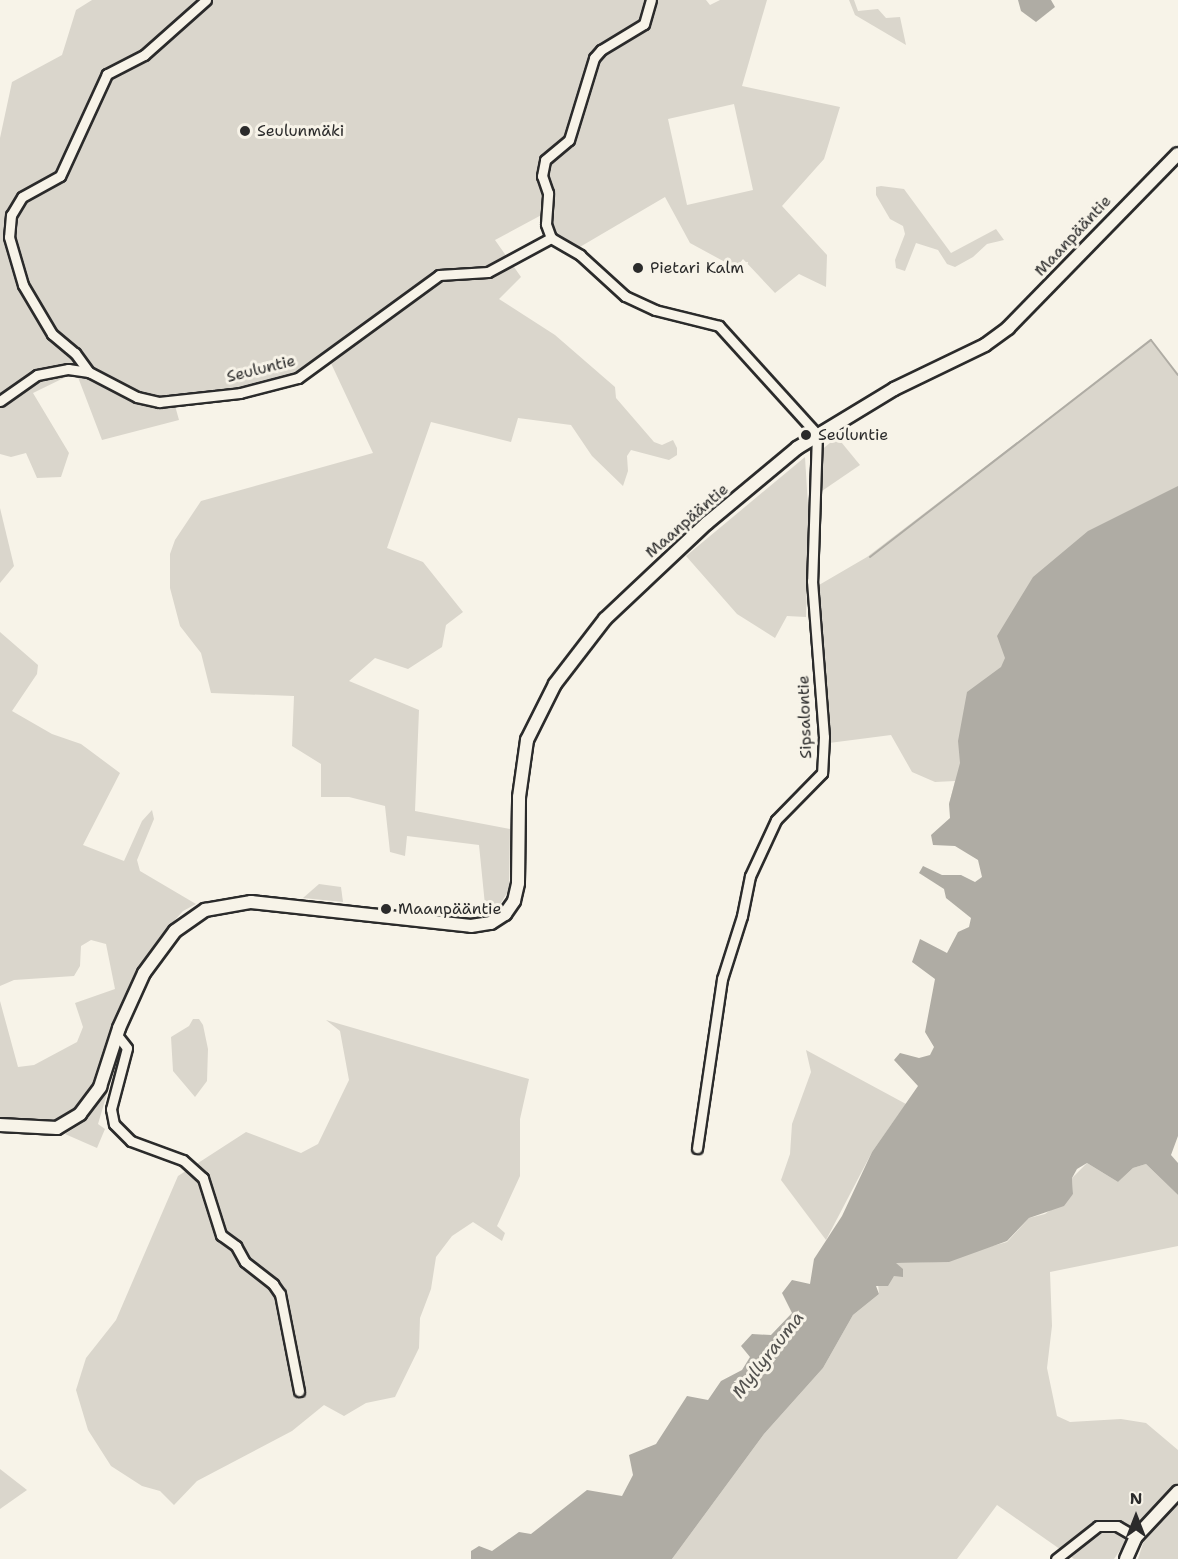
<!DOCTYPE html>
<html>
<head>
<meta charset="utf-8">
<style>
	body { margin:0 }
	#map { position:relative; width:1178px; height:1559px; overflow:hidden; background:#f7f3e8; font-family:"Shantell Sans",sans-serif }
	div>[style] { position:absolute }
	.green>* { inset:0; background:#dad6cc }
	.water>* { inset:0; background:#afaca4 }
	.stream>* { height:2px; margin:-1px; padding:0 1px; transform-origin:1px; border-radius:1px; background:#afaca4 }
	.roads { filter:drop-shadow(2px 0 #2b2b2b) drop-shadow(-2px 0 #2b2b2b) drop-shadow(0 2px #2b2b2b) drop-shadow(0 -2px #2b2b2b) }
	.minor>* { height:9px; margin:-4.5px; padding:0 4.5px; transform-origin:4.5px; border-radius:4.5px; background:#f7f3e8 }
	.tertiary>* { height:12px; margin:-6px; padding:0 6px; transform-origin:6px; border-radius:6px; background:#f7f3e8 }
	.dots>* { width:16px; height:16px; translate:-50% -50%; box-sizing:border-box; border:3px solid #f7f3e8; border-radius:50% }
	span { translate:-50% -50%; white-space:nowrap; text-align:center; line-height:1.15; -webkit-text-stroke:6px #f7f3e8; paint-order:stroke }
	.poi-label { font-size:16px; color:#2b2b2b }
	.left { translate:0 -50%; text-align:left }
	.street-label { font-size:16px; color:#2b2b2b }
	.water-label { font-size:18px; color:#53524f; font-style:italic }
	.north { position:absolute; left:1106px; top:1487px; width:60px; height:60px; -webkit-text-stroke:4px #f7f3e8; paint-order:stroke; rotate:0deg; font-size:16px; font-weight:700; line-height:24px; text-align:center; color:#2b2b2b }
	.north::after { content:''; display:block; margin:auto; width:21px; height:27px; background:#2b2b2b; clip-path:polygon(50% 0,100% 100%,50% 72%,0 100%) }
</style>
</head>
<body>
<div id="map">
	<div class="green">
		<i style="clip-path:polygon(evenodd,92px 0,706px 0,710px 5px,720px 0,767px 0,742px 86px,840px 107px,824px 159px,782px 206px,827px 255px,826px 287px,799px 274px,775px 293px,743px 259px,736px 268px,690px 243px,665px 197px,573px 251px,557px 243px,547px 212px,495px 240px,521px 277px,499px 299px,555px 335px,615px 387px,616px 398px,654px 442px,662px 445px,673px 440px,677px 448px,677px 455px,669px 460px,631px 450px,627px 456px,628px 471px,623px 486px,592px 456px,571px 425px,518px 418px,511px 442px,431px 422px,387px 548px,423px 562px,463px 612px,446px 625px,442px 647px,408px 669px,375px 658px,349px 681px,419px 710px,415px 811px,510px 829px,509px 890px,494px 914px,486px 915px,479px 845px,407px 836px,405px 856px,390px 852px,385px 806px,349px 797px,321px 797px,321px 764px,292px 746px,294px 696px,211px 693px,201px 653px,180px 626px,170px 588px,170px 554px,175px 540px,201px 501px,373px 453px,329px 359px,298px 378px,174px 402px,179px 420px,102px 440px,76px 372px,33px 393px,69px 453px,61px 477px,37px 478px,26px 453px,11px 457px,0 454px,0 138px,12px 82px,62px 55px,76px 10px,92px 0,734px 104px,753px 190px,687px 205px,668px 119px,734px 104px)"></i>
		<i style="clip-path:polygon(849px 0,854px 0,858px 11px,878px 9px,886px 18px,900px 17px,906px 45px,855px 15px)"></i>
		<i style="clip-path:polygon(881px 186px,904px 189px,951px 253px,996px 229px,1004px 240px,987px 244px,973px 257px,955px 267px,947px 264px,938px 250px,916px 243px,905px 271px,896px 268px,895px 260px,905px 234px,903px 226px,890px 219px,876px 195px,876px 187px)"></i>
		<i style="clip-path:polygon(1151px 340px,1178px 375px,1178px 573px,949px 804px,955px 781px,935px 782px,912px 772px,891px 735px,829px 743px,818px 615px,819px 585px,867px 557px)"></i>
		<i style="clip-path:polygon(837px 437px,860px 465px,819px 493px,819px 452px)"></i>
		<i style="clip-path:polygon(805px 457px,809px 522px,806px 617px,787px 616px,775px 638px,737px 614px,686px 556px)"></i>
		<i style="clip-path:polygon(0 508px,14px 566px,0 583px)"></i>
		<i style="clip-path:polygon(0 632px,38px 665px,37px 674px,12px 711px,52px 734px,81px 744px,120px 773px,83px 845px,124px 861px,142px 821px,152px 810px,154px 819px,137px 860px,140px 871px,196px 904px,183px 911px,159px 938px,138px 971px,110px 1037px,100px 1077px,78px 1109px,52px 1124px,0 1117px,0 1001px,18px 1067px,34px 1065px,77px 1042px,83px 1027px,75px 1003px,115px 989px,106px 944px,91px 940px,81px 946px,80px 966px,74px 976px,14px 980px,0 986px)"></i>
		<i style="clip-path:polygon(319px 884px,341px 887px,343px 902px,303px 898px)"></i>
		<i style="clip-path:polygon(193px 1019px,199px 1019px,203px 1025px,208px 1049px,207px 1081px,195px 1097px,173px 1071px,171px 1037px,189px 1026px)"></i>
		<i style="clip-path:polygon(326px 1020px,529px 1079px,520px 1119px,520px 1176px,497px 1226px,505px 1233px,502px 1241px,473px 1222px,452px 1236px,436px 1257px,431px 1289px,420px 1318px,419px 1348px,395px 1397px,366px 1403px,344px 1416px,324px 1405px,292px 1431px,197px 1481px,174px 1505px,160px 1491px,142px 1486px,111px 1466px,88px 1430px,76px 1390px,86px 1358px,116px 1320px,178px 1176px,246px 1132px,301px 1153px,318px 1144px,349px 1080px,340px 1031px)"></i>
		<i style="clip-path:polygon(806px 1050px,906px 1104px,872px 1152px,826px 1240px,781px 1180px,790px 1154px,792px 1124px,811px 1072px)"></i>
		<i style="clip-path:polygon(109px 1087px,98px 1124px,105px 1129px,97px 1148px,65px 1134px,81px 1124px)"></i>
		<i style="clip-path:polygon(1087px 1163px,1118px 1182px,1133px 1168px,1146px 1164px,1178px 1195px,1178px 1246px,1050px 1272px,1052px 1326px,1047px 1368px,1057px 1416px,1070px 1422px,1121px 1419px,1146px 1423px,1178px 1450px,1178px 1485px,1136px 1527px,1114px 1559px,1074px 1559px,997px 1505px,957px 1559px,672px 1559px,764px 1434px,823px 1368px,853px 1315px,879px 1294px,878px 1284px,894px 1276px,896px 1263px,933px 1262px,1007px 1242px,1029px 1218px,1045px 1214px,1073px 1194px,1072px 1178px)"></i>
		<i style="clip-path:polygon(0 1469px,27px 1490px,0 1509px)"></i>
		<i style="clip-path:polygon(1178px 1502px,1178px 1559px,1138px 1559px,1145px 1537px)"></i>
	</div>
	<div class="water">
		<i style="clip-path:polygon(1018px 0,1051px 0,1055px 7px,1036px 22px,1021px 11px)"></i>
		<i style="clip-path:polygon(1178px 486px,1178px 1136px,1171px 1155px,1178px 1163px,1178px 1195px,1146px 1164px,1133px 1168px,1118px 1182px,1087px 1163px,1077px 1169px,1072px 1178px,1073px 1194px,1064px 1206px,1029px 1218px,1007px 1241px,949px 1262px,896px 1263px,903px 1269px,903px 1277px,894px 1276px,888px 1286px,876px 1286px,879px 1294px,853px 1315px,823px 1368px,764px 1434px,672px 1559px,471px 1559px,471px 1551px,479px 1546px,492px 1551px,519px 1532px,531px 1534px,587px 1490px,622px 1496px,633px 1475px,629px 1455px,656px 1444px,687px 1396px,708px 1400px,721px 1381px,742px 1370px,750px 1357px,741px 1346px,752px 1334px,771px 1335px,792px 1313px,782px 1293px,792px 1280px,810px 1284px,814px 1259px,842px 1216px,872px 1152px,918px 1086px,894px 1060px,900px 1053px,919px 1058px,930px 1055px,934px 1047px,925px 1032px,935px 979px,912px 962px,920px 939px,947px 953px,958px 932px,969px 927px,971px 918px,946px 898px,944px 889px,919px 873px,923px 866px,942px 875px,961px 875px,975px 882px,982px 877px,978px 860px,955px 846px,933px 845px,931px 835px,950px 818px,949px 804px,960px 763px,958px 741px,967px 692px,1001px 667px,1005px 658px,997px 636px,1033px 577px,1088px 531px)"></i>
	</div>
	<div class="stream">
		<i style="left:870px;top:557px;width:355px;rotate:-37.7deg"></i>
		<i style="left:1151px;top:340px;width:44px;rotate:52.4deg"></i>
	</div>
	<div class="roads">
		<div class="minor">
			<i style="left:206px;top:0;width:83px;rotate:138.4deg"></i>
			<i style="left:144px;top:55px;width:42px;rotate:152.8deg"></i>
			<i style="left:107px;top:74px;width:112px;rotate:114.7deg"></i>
			<i style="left:60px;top:176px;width:43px;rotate:151.1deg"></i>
			<i style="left:22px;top:197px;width:21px;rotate:121deg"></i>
			<i style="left:11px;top:215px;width:22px;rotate:95deg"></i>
			<i style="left:9px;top:237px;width:50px;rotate:73.7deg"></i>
			<i style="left:23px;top:285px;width:57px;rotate:59.4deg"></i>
			<i style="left:52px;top:334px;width:30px;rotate:40deg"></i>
			<i style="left:75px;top:353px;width:24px;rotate:54deg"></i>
			<i style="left:89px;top:372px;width:54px;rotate:27.5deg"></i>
			<i style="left:137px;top:397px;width:23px;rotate:13deg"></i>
			<i style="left:159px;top:402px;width:81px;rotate:-6.3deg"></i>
			<i style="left:240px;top:393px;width:60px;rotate:-14.5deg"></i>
			<i style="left:298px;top:378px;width:175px;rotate:-36.1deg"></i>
			<i style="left:439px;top:275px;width:49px;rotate:-3.5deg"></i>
			<i style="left:488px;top:272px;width:72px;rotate:-28.4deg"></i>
			<i style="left:551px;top:238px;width:34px;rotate:30deg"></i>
			<i style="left:580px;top:255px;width:61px;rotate:42.3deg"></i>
			<i style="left:625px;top:296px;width:33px;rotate:25deg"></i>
			<i style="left:655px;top:310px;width:66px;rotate:14deg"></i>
			<i style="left:719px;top:326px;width:146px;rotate:47.8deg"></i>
			<i style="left:817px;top:434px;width:147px;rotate:91.9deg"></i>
			<i style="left:812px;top:581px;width:156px;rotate:85.6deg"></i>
			<i style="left:824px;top:737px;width:36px;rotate:93deg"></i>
			<i style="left:822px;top:773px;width:66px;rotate:134.4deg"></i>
			<i style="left:776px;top:820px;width:62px;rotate:114.9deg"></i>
			<i style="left:750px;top:876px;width:41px;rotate:101.3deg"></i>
			<i style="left:742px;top:916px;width:66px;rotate:107.6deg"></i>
			<i style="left:722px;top:979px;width:171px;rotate:98.4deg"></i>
			<i style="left:551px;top:238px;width:15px;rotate:-110deg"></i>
			<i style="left:546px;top:224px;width:31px;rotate:-86deg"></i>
			<i style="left:548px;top:193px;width:18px;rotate:-109deg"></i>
			<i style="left:542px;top:176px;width:16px;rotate:-79deg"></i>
			<i style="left:545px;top:160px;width:31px;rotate:-40deg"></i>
			<i style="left:569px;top:140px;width:86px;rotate:-73deg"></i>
			<i style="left:594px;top:58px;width:11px;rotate:-49deg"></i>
			<i style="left:601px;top:50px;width:50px;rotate:-31.2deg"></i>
			<i style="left:644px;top:24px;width:25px;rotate:-74deg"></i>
			<i style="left:0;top:401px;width:45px;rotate:-35.1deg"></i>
			<i style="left:37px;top:375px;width:32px;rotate:-11deg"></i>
			<i style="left:68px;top:369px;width:21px;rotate:8deg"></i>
			<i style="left:117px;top:1035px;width:16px;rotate:52deg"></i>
			<i style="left:127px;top:1048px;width:63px;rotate:104.7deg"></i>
			<i style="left:111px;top:1109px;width:15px;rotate:79deg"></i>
			<i style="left:114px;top:1124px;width:24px;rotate:45deg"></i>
			<i style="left:131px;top:1141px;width:55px;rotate:20.1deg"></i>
			<i style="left:183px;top:1160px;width:27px;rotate:42deg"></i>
			<i style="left:203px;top:1178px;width:60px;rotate:72.5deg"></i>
			<i style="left:221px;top:1235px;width:19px;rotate:36deg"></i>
			<i style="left:236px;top:1246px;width:18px;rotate:61deg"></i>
			<i style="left:245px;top:1262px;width:36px;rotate:38deg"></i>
			<i style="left:273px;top:1284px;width:12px;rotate:55deg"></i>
			<i style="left:280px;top:1294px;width:99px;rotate:78.9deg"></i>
			<i style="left:1056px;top:1559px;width:53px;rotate:-38.2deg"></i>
			<i style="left:1098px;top:1526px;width:19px"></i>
			<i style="left:1117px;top:1526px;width:22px;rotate:30deg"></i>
		</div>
		<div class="tertiary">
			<i style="left:0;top:1125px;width:57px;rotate:3deg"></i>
			<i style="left:57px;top:1128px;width:27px;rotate:-31deg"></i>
			<i style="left:80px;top:1114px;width:34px;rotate:-53deg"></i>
			<i style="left:100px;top:1087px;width:62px;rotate:-72.1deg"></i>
			<i style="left:119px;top:1028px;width:60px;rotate:-65.6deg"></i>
			<i style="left:144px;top:973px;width:52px;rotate:-53.6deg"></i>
			<i style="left:175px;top:931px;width:37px;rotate:-35deg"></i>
			<i style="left:205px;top:910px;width:47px;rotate:-9.9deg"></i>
			<i style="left:251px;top:902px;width:221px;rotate:6.2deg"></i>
			<i style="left:471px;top:926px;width:20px;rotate:-9deg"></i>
			<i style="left:491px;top:923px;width:17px;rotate:-33deg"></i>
			<i style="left:505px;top:914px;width:16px;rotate:-55deg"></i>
			<i style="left:514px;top:901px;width:18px;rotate:-77deg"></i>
			<i style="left:518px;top:883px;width:86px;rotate:-89.3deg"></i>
			<i style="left:519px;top:797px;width:58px;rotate:-82deg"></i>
			<i style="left:527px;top:740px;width:63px;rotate:-63.4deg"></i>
			<i style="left:555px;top:684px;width:82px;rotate:-52.4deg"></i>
			<i style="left:605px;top:619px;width:140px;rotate:-43.3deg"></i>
			<i style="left:707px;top:523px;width:117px;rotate:-39.8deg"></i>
			<i style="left:797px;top:448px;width:114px;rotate:-31.3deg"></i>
			<i style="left:894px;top:389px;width:101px;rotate:-25.8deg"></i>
			<i style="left:985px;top:345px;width:29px;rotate:-36deg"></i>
			<i style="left:1008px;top:328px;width:243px;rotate:-45.7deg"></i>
			<i style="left:1126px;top:1559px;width:24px;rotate:-66deg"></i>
			<i style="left:1136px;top:1537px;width:62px;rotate:-47deg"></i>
		</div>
	</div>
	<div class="dots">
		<i style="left:245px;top:131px;background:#2b2b2b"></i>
		<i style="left:638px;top:268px;background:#2b2b2b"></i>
		<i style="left:806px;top:435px;background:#2b2b2b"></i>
		<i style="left:386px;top:909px;background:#2b2b2b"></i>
	</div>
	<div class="poi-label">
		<span class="left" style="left:257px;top:131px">Seulunmäki</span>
		<span class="left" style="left:650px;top:268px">Pietari Kalm</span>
		<span class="left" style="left:818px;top:435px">Seuluntie</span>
		<span class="left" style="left:398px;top:909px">Maanpääntie</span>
	</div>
	<div class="street-label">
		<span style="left:1073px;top:236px;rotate:-47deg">Maanpääntie</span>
		<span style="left:261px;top:369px;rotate:-14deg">Seuluntie</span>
		<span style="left:687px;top:521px;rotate:-41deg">Maanpääntie</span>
		<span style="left:805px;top:717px;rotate:-92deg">Sipsalontie</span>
	</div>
	<div class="water-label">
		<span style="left:768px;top:1355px;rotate:-52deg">Myllyrauma</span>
	</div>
	<div class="north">N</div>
</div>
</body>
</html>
